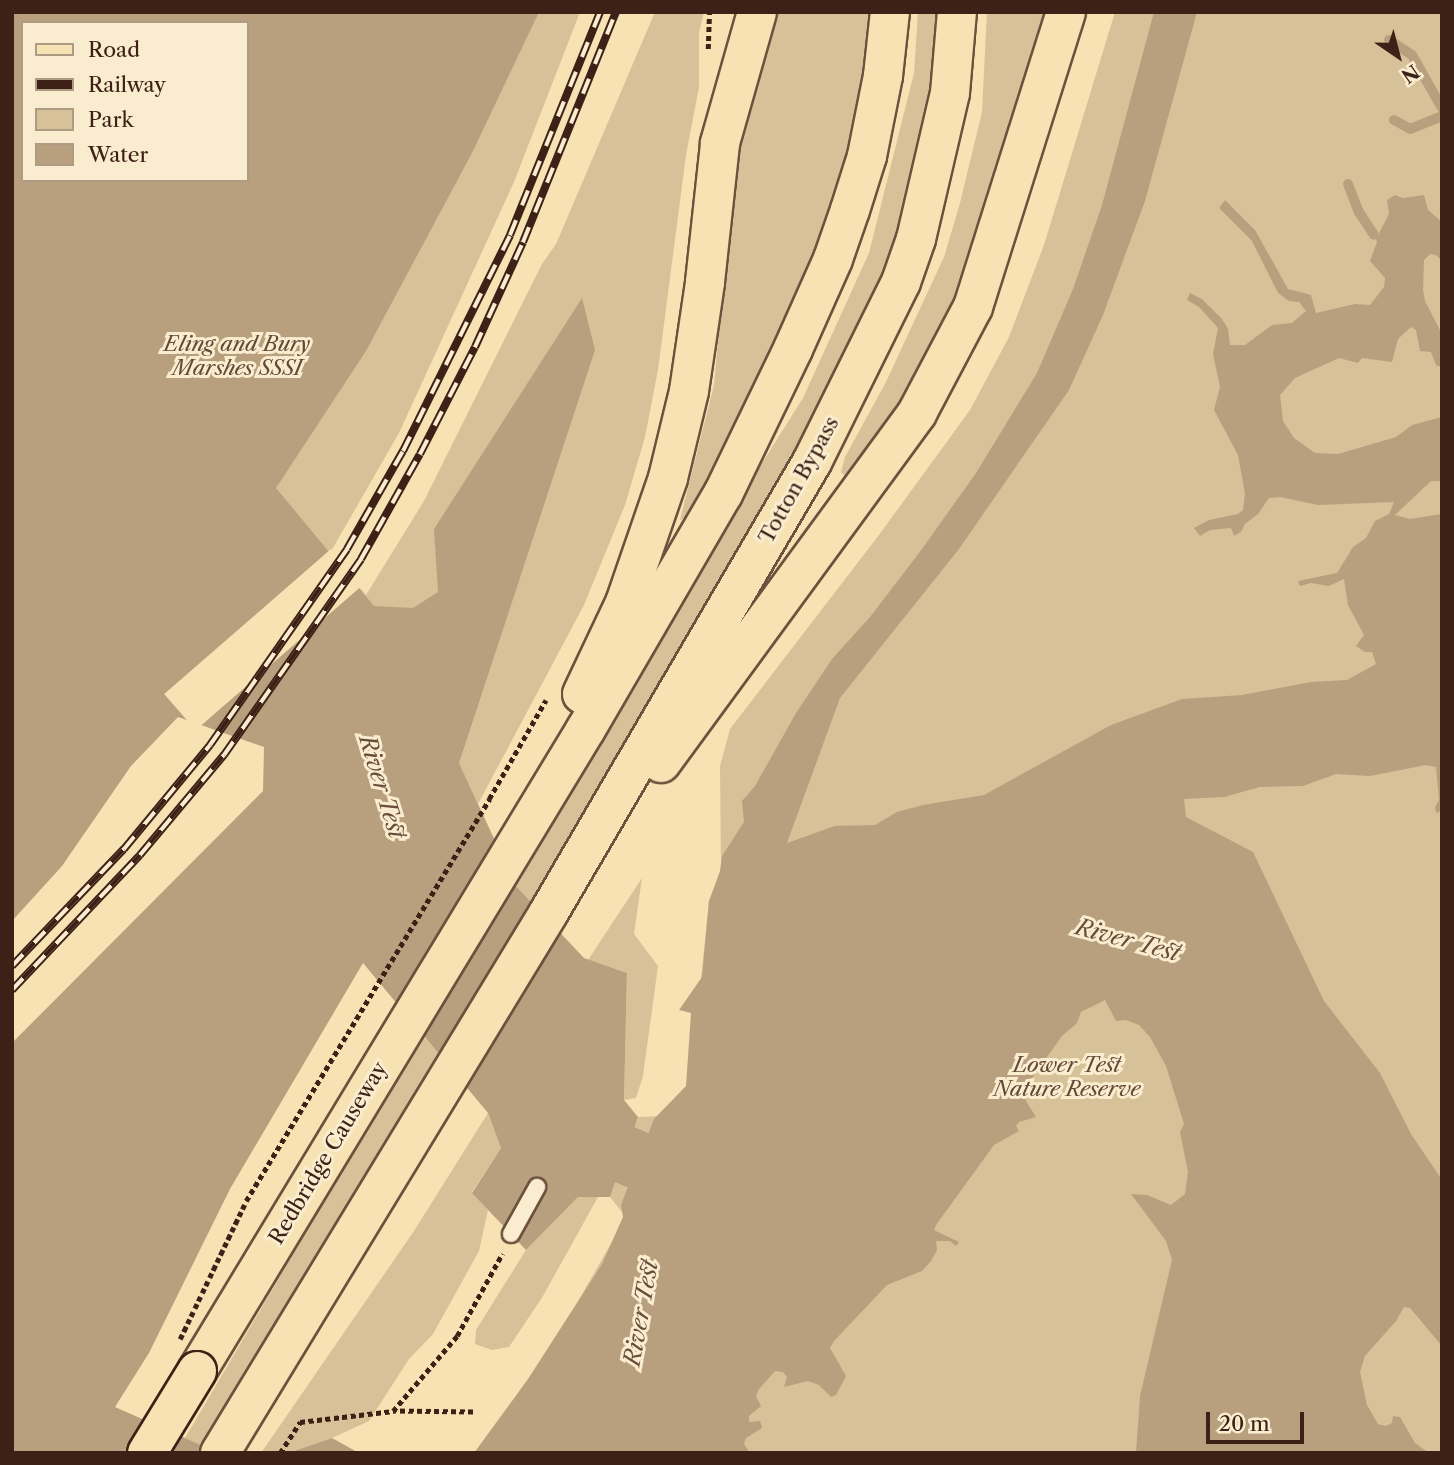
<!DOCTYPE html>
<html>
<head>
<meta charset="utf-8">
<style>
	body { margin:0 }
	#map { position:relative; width:1454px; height:1465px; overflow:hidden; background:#f7e2b3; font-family:"Libre Caslon Text",serif }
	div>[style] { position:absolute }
	.green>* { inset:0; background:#d7c198 }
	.water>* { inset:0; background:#b8a07e }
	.pier>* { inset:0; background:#f7e2b3; transform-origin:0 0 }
	.stream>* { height:10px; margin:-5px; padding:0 5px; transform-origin:5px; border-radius:5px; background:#b8a07e }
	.river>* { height:58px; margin:-29px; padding:0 29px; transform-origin:29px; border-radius:29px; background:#b8a07e }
	.path>* { height:4.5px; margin-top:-2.25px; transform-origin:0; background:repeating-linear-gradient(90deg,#3d2116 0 5px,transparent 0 8.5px) }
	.roads { filter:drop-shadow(2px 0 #6c513d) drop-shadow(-2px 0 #6c513d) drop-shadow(0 2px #6c513d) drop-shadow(0 -2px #6c513d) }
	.lane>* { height:16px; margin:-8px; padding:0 8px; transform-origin:8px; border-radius:8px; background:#faecce }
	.primary>* { height:38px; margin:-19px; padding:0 19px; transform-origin:19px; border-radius:19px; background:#f7e2b3 }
	.rail>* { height:8px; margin-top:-4px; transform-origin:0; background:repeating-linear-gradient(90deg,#faecce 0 16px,#3d2116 0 32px); box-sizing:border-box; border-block:2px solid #3d2116 }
	.path-bridge>* { height:4.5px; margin-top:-2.25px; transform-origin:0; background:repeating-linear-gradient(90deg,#3d2116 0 5px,transparent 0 8.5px) }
	.bridges { filter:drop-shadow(2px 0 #3d2116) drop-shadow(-2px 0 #3d2116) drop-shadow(0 2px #3d2116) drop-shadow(0 -2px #3d2116) }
	.primary-bridge>* { height:38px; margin:-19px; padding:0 19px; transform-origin:19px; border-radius:19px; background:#f7e2b3 }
	span { translate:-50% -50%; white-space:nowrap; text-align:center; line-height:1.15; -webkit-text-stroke:6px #faecce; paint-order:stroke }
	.park-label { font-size:21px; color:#644936; font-style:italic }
	.street-label { font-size:21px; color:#3d2116 }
	.water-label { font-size:23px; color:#684d3a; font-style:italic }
	.frame { position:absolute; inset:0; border:14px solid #3d2116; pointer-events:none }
	.legend { position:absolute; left:21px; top:21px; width:228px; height:161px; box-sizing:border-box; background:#faecce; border:2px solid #ae9b84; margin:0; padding:9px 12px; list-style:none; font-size:21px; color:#3d2116 }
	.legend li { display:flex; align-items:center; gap:14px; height:35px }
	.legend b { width:35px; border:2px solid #ae9b84 }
	.north { position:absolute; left:1363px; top:21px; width:70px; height:70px; -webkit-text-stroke:5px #faecce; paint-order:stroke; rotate:145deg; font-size:19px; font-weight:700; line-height:28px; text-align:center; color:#3d2116 }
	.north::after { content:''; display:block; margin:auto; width:24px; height:32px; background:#3d2116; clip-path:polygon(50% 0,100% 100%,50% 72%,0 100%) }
	.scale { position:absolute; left:1206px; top:1412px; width:98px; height:32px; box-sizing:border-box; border:4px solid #3d2116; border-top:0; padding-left:9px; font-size:21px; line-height:24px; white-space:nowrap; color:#3d2116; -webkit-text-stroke:5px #faecce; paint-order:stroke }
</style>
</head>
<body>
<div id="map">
	<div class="green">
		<i style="clip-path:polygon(evenodd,12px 12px,580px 12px,514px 182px,399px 433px,330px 553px,366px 595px,424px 501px,542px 264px,556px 244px,655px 12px,704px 12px,699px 33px,699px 87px,686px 155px,658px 370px,645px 437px,625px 505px,584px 605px,478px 804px,459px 763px,12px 555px,12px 12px,23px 23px,247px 23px,247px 180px,23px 180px,23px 23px)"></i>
		<i style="clip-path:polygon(772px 12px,876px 12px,861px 117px,827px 230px,750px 400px,688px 517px,680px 520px,714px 385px,730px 205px,746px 99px)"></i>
		<i style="clip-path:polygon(918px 12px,946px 12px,909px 219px,794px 468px,535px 906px,516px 886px,560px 800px,634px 690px,754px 476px,803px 398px,869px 253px,914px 73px)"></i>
		<i style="clip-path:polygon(987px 12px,1053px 12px,1020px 129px,934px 356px,847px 478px,841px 472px,845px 457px,886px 382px,944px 257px,960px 203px,982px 112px)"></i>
		<i style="clip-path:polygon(1115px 12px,1442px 12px,1442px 1453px,476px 1453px,539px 1370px,626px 1217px,610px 1197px,638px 1117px,661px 1116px,690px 1085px,709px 901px,721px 871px,720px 766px,730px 729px,879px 535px,970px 410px,1009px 337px,1044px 245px)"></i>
		<i style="clip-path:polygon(642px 878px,634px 934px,658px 966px,643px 1076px,636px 1098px,624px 1100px,627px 973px,588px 960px)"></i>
		<i style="clip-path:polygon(422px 1035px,438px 1053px,203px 1446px,185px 1438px)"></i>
		<i style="clip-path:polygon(488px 1113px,501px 1148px,472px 1192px,488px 1210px,479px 1251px,433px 1334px,409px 1359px,369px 1421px,332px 1438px,288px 1453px,261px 1453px,414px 1231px)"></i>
		<i style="clip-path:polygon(578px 1197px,598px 1197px,543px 1296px,509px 1347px,492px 1350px,475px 1344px,476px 1330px,526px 1250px)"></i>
	</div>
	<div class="water">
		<i style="clip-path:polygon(evenodd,12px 12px,539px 12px,472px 153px,366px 351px,276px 488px,374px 606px,413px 608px,438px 592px,434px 529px,582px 298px,595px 350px,459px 763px,516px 886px,584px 958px,627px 973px,624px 1100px,638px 1117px,610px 1197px,578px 1197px,526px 1250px,472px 1193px,501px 1148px,488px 1113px,363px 963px,230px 1189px,149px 1353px,115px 1407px,219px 1453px,12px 1453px,12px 1043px,263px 791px,264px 747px,178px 717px,131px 766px,62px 866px,12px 921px,12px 12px,23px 23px,247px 23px,247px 180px,23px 180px,23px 23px)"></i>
		<i style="clip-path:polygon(1154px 12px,1197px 12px,1145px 201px,1103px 315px,1069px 390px,959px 549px,840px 698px,787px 843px,835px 826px,875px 825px,897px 812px,923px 805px,984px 795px,1111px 725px,1182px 699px,1242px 695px,1311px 682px,1347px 680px,1376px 664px,1372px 652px,1365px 652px,1356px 646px,1364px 635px,1348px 605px,1344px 579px,1329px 586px,1311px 583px,1300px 586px,1298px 581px,1337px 573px,1353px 547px,1366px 538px,1375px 521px,1389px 514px,1394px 502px,1318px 505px,1280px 497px,1269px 498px,1258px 514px,1245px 524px,1241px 532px,1234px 536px,1231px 528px,1210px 530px,1200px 536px,1194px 528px,1209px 520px,1238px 514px,1243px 510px,1245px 494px,1238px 455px,1214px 410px,1220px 387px,1213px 354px,1218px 328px,1199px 307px,1187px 300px,1190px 293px,1202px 299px,1222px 319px,1228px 329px,1230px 345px,1245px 345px,1272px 325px,1292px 323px,1306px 311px,1299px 302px,1289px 301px,1278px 293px,1252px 241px,1219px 208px,1225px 200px,1255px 230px,1288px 289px,1311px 295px,1316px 313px,1355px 304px,1370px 305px,1384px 287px,1385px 278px,1370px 261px,1377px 242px,1374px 235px,1378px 235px,1389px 214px,1387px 200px,1395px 195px,1403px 198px,1424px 195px,1428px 210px,1442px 222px,1442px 261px,1436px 255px,1430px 254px,1424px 260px,1423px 290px,1425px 301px,1441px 332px,1442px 367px,1436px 365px,1431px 352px,1420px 351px,1416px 330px,1411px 327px,1398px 339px,1392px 362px,1362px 358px,1358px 363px,1339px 358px,1295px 378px,1280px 395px,1283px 421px,1294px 438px,1315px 453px,1338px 454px,1396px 437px,1412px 425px,1442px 417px,1442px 481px,1431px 481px,1395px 515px,1410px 519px,1442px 514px,1442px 811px,1436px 813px,1435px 807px,1439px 800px,1436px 767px,1426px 765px,1370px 776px,1336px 774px,1303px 786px,1260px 787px,1224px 797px,1184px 799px,1186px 817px,1253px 852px,1324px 1001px,1380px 1073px,1411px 1134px,1442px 1180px,1442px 1346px,1410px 1308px,1404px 1307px,1396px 1321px,1365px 1356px,1360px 1372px,1367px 1405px,1378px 1424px,1386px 1426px,1392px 1423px,1393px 1416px,1400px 1417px,1415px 1443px,1429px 1453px,1136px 1453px,1140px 1396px,1172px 1260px,1166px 1241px,1131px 1194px,1147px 1195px,1171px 1205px,1185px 1194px,1188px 1172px,1180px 1132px,1184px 1124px,1166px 1066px,1150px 1037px,1139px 1025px,1126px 1020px,1116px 1021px,1105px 1000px,1081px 1012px,1077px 1023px,1062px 1036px,1024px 1089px,1026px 1101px,1036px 1117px,1019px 1122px,1016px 1126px,1019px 1131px,994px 1145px,936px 1225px,934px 1230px,959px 1242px,956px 1246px,950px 1241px,936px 1241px,937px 1250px,931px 1261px,922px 1271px,887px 1285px,834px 1341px,830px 1348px,846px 1376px,836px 1395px,831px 1397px,819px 1385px,808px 1381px,784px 1387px,787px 1377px,783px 1372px,775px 1371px,759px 1389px,756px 1396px,761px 1406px,749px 1416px,749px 1422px,760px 1421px,762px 1428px,746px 1438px,744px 1444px,750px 1453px,474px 1453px,528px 1379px,602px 1264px,623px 1217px,621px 1205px,654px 1119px,686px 1086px,691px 1013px,679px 1010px,702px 977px,709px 901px,720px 871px,722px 856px,744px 822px,742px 801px,755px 786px,796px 713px,832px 659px,870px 617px,922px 549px,976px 473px,1037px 373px,1073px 289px,1102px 205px)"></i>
		<i style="clip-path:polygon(332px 1438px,359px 1453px,288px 1453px)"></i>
	</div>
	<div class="pier">
		<i style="left:331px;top:549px;width:48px;height:221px;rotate:49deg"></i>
	</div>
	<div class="stream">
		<i style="left:1389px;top:40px;width:27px;rotate:33deg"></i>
		<i style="left:1412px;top:55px;width:61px;rotate:60.5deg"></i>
		<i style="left:1394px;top:120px;width:18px;rotate:29deg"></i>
		<i style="left:1410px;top:129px;width:35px;rotate:-22deg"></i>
		<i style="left:1348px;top:184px;width:30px;rotate:69deg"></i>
		<i style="left:1359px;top:212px;width:27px;rotate:57deg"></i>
	</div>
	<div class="river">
		<i style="left:562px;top:1116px;width:13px;rotate:81deg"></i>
		<i style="left:564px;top:1129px;width:113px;rotate:22.9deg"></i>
		<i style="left:668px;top:1173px;width:46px;rotate:-44.1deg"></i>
	</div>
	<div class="path">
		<i style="left:708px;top:49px;width:37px;rotate:-88deg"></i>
		<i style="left:489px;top:799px;width:114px;rotate:-60.1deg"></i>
		<i style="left:473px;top:1412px;width:80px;rotate:-179.3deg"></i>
		<i style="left:393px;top:1411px;width:99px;rotate:-49.5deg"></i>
		<i style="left:457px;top:1336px;width:94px;rotate:-61.2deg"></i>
		<i style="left:280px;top:1453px;width:37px;rotate:-57deg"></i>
		<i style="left:300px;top:1422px;width:94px;rotate:-6.7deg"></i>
	</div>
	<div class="roads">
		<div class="lane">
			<i style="left:511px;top:1234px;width:54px;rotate:-61deg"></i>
		</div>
		<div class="primary">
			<i style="left:582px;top:694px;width:101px;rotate:-64.7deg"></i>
			<i style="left:625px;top:603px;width:132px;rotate:-71deg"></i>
			<i style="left:668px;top:478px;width:89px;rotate:-76.4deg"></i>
			<i style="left:689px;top:391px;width:110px;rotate:-81.6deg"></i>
			<i style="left:705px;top:282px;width:140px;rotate:-83.8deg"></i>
			<i style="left:720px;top:143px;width:136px;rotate:-74.2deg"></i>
			<i style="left:661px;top:763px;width:434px;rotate:-53.8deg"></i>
			<i style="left:917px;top:413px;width:120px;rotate:-62.2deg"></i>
			<i style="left:973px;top:307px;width:309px;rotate:-72.5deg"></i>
			<i style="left:197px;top:1371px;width:751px;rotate:-58.79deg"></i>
			<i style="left:586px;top:729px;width:272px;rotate:-59.8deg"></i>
			<i style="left:723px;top:494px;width:161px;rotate:-64.2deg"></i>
			<i style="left:793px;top:349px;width:98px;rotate:-66deg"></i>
			<i style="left:833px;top:259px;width:52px;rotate:-70.9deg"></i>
			<i style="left:850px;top:210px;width:57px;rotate:-72.5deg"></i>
			<i style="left:867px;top:156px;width:82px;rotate:-78.7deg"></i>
			<i style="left:883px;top:76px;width:64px;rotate:-83.8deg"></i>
			<i style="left:220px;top:1453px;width:633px;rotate:-58.69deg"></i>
			<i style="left:549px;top:912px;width:521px;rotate:-59.7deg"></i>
			<i style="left:812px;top:462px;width:201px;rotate:-63.7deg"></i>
			<i style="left:901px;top:282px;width:46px;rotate:-70.8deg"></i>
			<i style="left:916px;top:239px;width:150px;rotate:-76.9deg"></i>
			<i style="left:950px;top:93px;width:81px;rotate:-85.1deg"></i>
		</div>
	</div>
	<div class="rail">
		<i style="left:12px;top:966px;width:162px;rotate:-46.3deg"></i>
		<i style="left:124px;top:849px;width:135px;rotate:-50.4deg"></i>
		<i style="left:210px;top:745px;width:239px;rotate:-55deg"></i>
		<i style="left:347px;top:549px;width:113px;rotate:-60.3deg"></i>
		<i style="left:403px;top:451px;width:241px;rotate:-63.6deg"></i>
		<i style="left:510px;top:235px;width:240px;rotate:-68deg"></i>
		<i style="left:12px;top:990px;width:186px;rotate:-46.5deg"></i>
		<i style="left:140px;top:855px;width:131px;rotate:-50deg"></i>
		<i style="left:224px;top:755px;width:239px;rotate:-55deg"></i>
		<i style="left:361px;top:559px;width:120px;rotate:-60.7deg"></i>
		<i style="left:420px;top:454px;width:120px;rotate:-62.8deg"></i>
		<i style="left:475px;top:347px;width:115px;rotate:-65.4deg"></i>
		<i style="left:523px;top:242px;width:248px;rotate:-68deg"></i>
	</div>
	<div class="path-bridge">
		<i style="left:180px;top:1339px;width:153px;rotate:-64.4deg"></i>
		<i style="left:246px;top:1201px;width:470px;rotate:-58.8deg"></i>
	</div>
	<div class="bridges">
		<div class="primary-bridge">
			<i style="left:147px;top:1453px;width:96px;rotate:-58.6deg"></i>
		</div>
	</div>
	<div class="park-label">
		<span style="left:237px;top:356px">Eling and Bury<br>Marshes SSSI</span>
		<span style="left:1067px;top:1077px">Lower Test<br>Nature Reserve</span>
	</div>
	<div class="street-label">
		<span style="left:799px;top:480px;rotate:-61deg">Totton Bypass</span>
		<span style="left:328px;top:1153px;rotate:-59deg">Redbridge Causeway</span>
	</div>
	<div class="water-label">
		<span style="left:382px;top:787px;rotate:73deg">River Test</span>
		<span style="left:1128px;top:940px;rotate:15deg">River Test</span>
		<span style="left:641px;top:1313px;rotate:-80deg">River Test</span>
	</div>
	<div class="frame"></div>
	<ul class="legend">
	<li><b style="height:9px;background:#f7e2b3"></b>Road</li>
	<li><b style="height:9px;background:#3d2116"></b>Railway</li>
	<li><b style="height:19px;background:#d7c198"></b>Park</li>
	<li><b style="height:19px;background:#b8a07e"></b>Water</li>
	</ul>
	<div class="north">N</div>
	<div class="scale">20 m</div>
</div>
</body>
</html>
